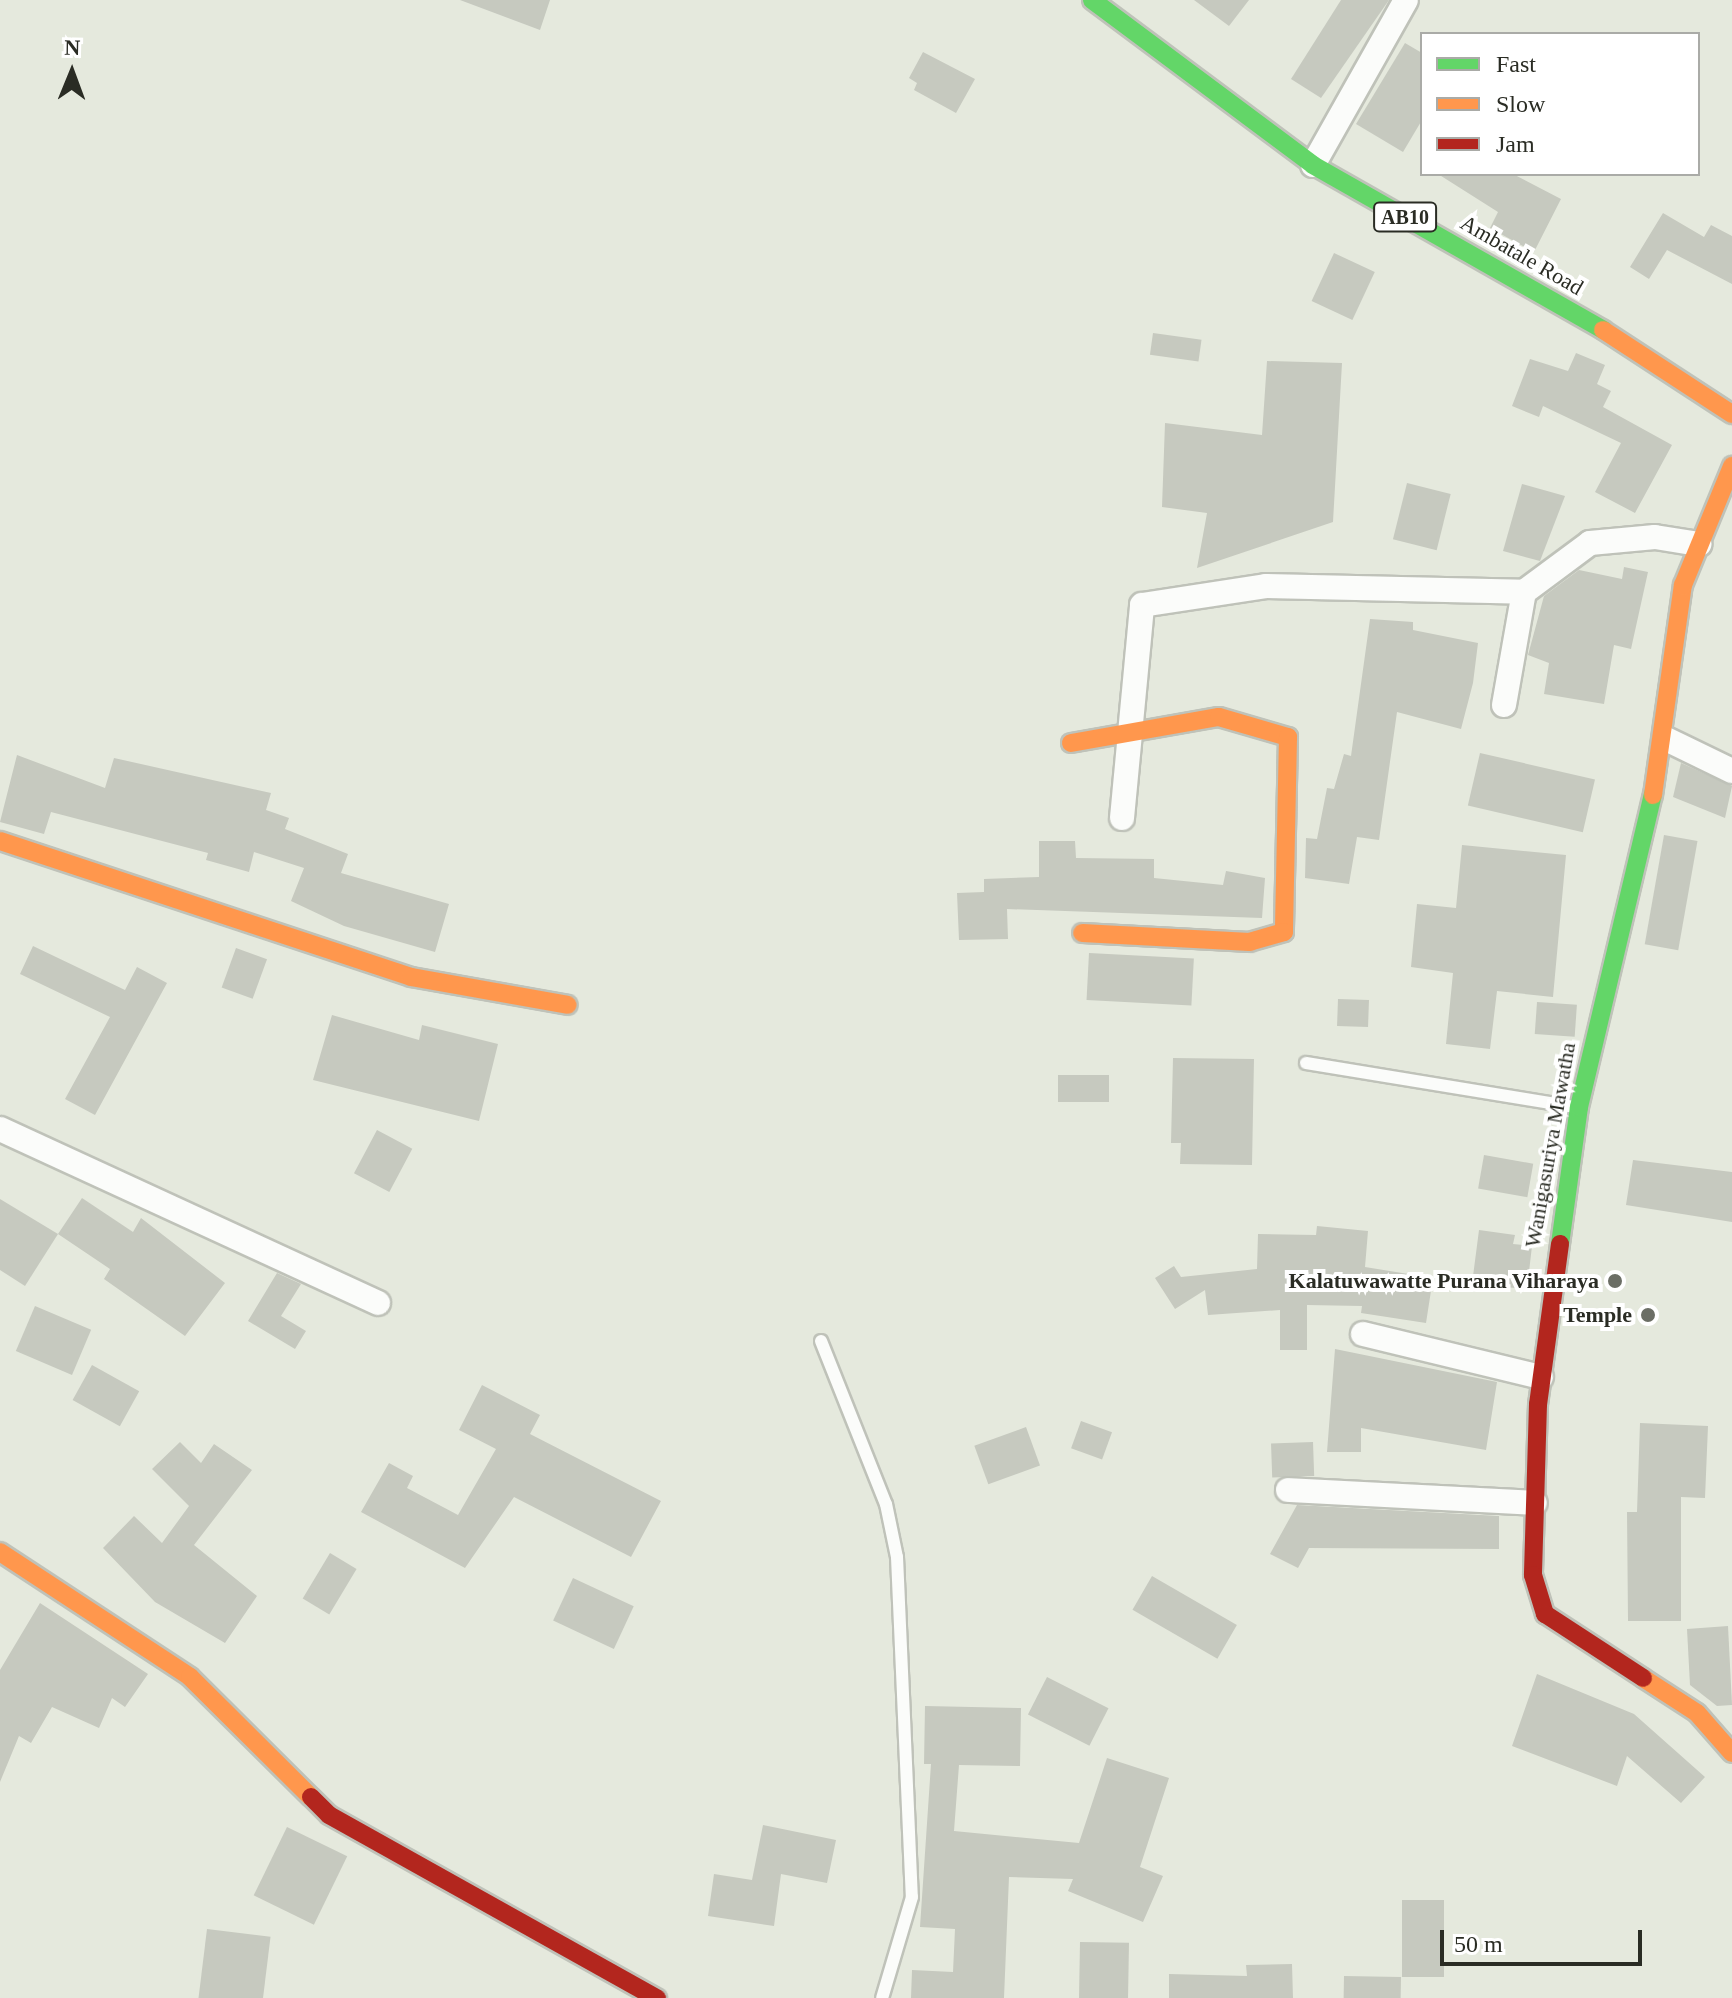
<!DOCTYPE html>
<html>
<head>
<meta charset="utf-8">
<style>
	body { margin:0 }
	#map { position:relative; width:1732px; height:1998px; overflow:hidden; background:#e5e9dd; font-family:Georgia,serif }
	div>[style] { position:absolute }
	.building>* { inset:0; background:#c6c9bf; transform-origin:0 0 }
	.roads { filter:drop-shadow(2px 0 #bfc2b9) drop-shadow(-2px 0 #bfc2b9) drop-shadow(0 2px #bfc2b9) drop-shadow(0 -2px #bfc2b9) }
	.lane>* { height:12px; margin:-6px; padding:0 6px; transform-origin:6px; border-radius:6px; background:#fbfcfa }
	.street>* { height:24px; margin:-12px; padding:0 12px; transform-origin:12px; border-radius:12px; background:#fbfcfa }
	.fast>* { height:18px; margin:-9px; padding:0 9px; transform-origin:9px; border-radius:9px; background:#63d668 }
	.slow>* { height:18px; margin:-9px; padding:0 9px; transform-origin:9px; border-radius:9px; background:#ff974d }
	.jam>* { height:18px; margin:-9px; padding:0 9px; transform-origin:9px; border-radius:9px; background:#b3261e }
	.dots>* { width:22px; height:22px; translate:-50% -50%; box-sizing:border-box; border:4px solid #fff; border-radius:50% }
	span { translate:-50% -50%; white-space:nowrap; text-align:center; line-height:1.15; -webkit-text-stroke:8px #fff; paint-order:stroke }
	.shield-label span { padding:2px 6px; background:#fff; border:2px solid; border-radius:6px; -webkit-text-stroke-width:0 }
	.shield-label { font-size:20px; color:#2a2c24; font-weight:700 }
	.street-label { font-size:22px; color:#2a2c24 }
	.poi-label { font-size:22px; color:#2a2c24; font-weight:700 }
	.right { translate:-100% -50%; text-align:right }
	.legend { position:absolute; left:1420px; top:32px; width:280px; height:144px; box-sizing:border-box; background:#fff; border:2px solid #aaaba7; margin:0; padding:10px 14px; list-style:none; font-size:24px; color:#2a2c24 }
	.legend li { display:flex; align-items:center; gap:16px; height:40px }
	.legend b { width:40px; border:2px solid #aaaba7 }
	.north { position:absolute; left:32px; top:32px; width:80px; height:80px; -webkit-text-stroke:6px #fff; paint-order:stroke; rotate:1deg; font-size:22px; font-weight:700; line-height:32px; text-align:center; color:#2a2c24 }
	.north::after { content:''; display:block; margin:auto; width:28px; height:36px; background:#2a2c24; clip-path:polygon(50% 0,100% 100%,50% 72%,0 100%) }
	.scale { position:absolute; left:1440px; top:1930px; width:202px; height:36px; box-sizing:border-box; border:4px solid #2a2c24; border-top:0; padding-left:10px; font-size:24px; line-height:28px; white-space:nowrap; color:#2a2c24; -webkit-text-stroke:6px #fff; paint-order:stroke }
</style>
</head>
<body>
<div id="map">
	<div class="building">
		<i style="clip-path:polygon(460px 0,550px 0,540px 30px)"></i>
		<i style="clip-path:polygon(1194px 0,1249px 0,1229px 26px)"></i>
		<i style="clip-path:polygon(1341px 0,1389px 0,1321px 98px,1291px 79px)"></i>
		<i style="clip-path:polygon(1405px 43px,1422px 53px,1422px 120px,1403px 152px,1356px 124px)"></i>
		<i style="clip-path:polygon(923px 52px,975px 79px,956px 113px,914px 90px,917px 83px,909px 78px)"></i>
		<i style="clip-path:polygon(1438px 174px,1513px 174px,1561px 199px,1534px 252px,1490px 228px,1498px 212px)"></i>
		<i style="clip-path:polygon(1663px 213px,1704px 237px,1711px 225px,1732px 236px,1732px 284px,1667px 250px,1649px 279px,1630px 267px)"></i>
		<i style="left:1334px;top:253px;width:45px;height:53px;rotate:25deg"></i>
		<i style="left:1153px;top:333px;width:49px;height:22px;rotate:8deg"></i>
		<i style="clip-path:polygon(1576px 353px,1605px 365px,1597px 384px,1611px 391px,1603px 407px,1672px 445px,1635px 513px,1595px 492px,1621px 443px,1543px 406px,1539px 417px,1512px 406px,1530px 359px,1568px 371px)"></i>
		<i style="clip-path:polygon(1267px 361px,1342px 363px,1333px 522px,1197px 568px,1207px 513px,1162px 507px,1165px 423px,1262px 435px)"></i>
		<i style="left:1407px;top:483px;width:45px;height:58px;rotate:14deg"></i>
		<i style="clip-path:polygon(1522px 484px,1565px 496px,1540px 561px,1503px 551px)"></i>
		<i style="clip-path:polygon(1624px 567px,1648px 572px,1631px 649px,1614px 645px,1604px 704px,1544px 694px,1549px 663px,1528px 655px,1544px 596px,1579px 570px,1622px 579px)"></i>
		<i style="clip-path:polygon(1370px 619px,1413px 622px,1413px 630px,1478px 643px,1473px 683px,1461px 729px,1397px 712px,1379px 840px,1357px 837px,1349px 884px,1305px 878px,1306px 838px,1317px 839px,1327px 788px,1334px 789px,1344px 754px,1351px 756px)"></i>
		<i style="left:1480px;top:753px;width:118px;height:54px;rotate:13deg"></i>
		<i style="clip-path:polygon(17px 755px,105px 788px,114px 758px,271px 793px,266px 810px,289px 818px,285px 829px,348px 854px,341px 873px,449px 904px,435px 952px,344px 926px,291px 901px,304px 868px,254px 852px,249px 872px,206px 860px,208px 853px,51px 812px,44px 834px,0 822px)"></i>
		<i style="clip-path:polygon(1681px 763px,1732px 786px,1725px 818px,1673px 797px)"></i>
		<i style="left:1664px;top:835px;width:34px;height:111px;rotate:10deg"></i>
		<i style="clip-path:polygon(1039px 841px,1075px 841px,1076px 858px,1154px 859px,1154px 878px,1223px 885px,1226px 871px,1265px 878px,1262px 918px,1007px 909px,1008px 939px,959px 940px,957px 893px,984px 892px,984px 879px,1039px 877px)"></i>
		<i style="clip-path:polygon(1462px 845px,1566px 855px,1553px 997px,1497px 991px,1490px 1049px,1446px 1044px,1453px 973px,1411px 967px,1417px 904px,1456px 908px)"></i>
		<i style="clip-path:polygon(33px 946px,125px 990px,137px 967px,167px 983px,95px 1115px,65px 1099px,110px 1017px,20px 974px)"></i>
		<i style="left:236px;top:948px;width:33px;height:42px;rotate:20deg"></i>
		<i style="left:1089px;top:953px;width:105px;height:47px;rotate:3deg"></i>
		<i style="left:1338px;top:999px;width:31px;height:27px;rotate:2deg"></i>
		<i style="left:1537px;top:1002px;width:40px;height:32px;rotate:4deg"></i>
		<i style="clip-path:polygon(332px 1015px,419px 1040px,422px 1025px,498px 1044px,479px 1121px,313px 1080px)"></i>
		<i style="clip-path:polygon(1173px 1058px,1254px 1059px,1252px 1165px,1180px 1164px,1181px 1143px,1171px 1143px)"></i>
		<i style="left:1058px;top:1075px;width:51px;height:27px"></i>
		<i style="left:377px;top:1130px;width:40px;height:49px;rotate:28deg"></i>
		<i style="left:1484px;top:1155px;width:50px;height:34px;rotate:10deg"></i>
		<i style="clip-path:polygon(1633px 1160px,1732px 1172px,1732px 1222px,1626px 1205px)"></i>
		<i style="clip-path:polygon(82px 1198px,133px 1232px,141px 1218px,225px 1283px,185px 1336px,104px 1279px,110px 1269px,58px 1234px)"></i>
		<i style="clip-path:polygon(0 1199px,58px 1234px,25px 1286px,0 1270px)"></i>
		<i style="clip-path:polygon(1317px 1226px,1368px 1231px,1365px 1267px,1433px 1278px,1426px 1323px,1361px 1313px,1362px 1306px,1307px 1305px,1307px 1350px,1280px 1350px,1280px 1310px,1208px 1315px,1205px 1290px,1175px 1309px,1155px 1278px,1174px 1266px,1181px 1277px,1257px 1269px,1258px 1234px,1316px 1235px)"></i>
		<i style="clip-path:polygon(1479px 1230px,1515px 1235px,1513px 1244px,1532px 1246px,1527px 1289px,1472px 1284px)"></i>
		<i style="clip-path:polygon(277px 1273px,301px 1284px,281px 1316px,306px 1331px,295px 1349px,248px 1321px)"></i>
		<i style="left:35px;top:1306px;width:61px;height:49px;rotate:23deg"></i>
		<i style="clip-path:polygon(1335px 1349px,1497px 1382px,1486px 1450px,1361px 1428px,1361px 1452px,1327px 1452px)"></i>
		<i style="left:92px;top:1365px;width:54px;height:40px;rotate:29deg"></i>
		<i style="clip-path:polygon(482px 1385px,540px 1415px,530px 1434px,661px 1501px,631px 1557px,514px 1497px,465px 1568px,361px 1512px,389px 1463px,413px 1476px,407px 1488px,458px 1515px,496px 1449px,459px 1430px)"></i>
		<i style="left:1081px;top:1421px;width:33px;height:29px;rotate:20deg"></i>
		<i style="clip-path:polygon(1640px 1423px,1708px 1426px,1705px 1498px,1681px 1497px,1681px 1621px,1628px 1621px,1627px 1512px,1637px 1512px)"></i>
		<i style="left:1026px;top:1427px;width:41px;height:55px;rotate:70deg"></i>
		<i style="clip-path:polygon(180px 1442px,201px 1463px,214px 1444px,252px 1470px,194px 1545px,257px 1596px,225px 1643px,155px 1602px,103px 1548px,134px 1516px,162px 1543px,189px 1506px,152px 1469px)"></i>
		<i style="left:1313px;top:1442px;width:34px;height:42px;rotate:88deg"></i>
		<i style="clip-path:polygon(1297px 1505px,1499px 1516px,1499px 1549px,1309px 1548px,1298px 1568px,1270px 1554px)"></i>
		<i style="left:330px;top:1553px;width:31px;height:53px;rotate:31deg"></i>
		<i style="left:1152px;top:1576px;width:98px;height:39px;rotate:30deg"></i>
		<i style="left:573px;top:1578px;width:67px;height:47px;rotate:25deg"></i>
		<i style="clip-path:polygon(40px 1603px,148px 1674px,125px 1707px,112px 1698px,99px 1728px,52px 1707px,31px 1743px,19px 1736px,0 1782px,0 1670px)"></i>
		<i style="clip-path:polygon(1728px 1626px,1732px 1705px,1717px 1706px,1690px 1685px,1687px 1629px)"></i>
		<i style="clip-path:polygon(1537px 1674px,1634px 1714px,1705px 1777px,1681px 1803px,1627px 1756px,1617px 1786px,1512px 1746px)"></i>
		<i style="left:1047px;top:1677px;width:69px;height:42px;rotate:27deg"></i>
		<i style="clip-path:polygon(925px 1706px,1021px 1708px,1020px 1766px,959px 1765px,954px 1831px,1079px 1843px,1107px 1758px,1169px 1778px,1140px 1867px,1163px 1876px,1143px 1922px,1068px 1891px,1073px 1879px,1009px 1877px,1004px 1998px,911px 1998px,912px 1970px,953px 1972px,955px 1929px,920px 1927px,931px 1764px,924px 1764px)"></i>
		<i style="clip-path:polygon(763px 1825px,836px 1840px,827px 1883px,781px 1874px,774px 1926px,708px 1916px,714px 1874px,752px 1880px)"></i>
		<i style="left:287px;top:1827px;width:67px;height:76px;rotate:26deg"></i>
		<i style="left:1444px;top:1900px;width:77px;height:42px;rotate:90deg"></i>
		<i style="left:207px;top:1929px;width:64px;height:70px;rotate:7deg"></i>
		<i style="left:1080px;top:1942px;width:49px;height:56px;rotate:1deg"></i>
		<i style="clip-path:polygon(1292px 1964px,1293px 1998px,1169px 1998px,1169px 1974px,1247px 1976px,1246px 1965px)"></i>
		<i style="left:1344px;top:1976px;width:57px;height:22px;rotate:1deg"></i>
	</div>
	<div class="roads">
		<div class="lane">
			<i style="left:1306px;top:1063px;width:273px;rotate:9.3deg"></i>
			<i style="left:821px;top:1341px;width:175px;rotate:68.3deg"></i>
			<i style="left:886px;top:1504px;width:54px;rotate:78.3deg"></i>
			<i style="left:897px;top:1557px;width:340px;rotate:87.5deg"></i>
			<i style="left:912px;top:1897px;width:105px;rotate:106.5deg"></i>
		</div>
		<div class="street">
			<i style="left:1313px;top:165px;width:189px;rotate:-60.6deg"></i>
			<i style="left:1504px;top:705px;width:115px;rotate:-80deg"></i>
			<i style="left:1524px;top:592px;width:82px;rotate:-36.6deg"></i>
			<i style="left:1590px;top:543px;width:65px;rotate:-5.3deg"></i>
			<i style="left:1655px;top:537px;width:45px;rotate:9deg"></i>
			<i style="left:1666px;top:739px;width:73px;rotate:25.9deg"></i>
			<i style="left:1122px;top:818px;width:214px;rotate:-84.6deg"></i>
			<i style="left:1142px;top:605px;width:125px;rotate:-8.7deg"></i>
			<i style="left:1266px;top:586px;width:258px;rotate:1.3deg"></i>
			<i style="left:0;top:1129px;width:416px;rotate:24.7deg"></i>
			<i style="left:1363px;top:1334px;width:183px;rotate:13.6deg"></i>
			<i style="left:1288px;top:1490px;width:247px;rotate:3deg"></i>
		</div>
		<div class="fast">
			<i style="left:1092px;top:0;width:276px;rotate:36.7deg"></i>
			<i style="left:1313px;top:165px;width:334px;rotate:29.6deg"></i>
			<i style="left:1560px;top:1244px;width:138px;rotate:-82.1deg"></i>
			<i style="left:1579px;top:1107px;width:321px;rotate:-76.7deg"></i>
		</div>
		<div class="slow">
			<i style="left:1603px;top:330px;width:154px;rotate:33.1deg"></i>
			<i style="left:1071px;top:743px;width:150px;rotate:-10deg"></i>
			<i style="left:1219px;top:717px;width:72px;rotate:16.2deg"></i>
			<i style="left:1288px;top:737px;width:195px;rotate:91.2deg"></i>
			<i style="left:1284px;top:932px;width:35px;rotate:164deg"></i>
			<i style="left:1250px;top:942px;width:168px;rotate:-176.9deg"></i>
			<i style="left:1653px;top:795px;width:212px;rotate:-81.9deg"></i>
			<i style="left:1683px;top:585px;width:129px;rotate:-67.6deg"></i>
			<i style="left:0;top:841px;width:433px;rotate:18.3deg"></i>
			<i style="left:411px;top:977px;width:159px;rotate:10.1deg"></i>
			<i style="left:0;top:1552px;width:227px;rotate:33.3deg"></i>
			<i style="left:190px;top:1677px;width:170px;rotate:44.8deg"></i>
			<i style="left:1643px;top:1678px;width:64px;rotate:32.9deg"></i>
			<i style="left:1697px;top:1713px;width:53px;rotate:48.8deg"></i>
		</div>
		<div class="jam">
			<i style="left:1560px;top:1244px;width:162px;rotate:97.8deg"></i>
			<i style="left:1538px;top:1404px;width:171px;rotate:91.7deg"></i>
			<i style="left:1533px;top:1575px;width:41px;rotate:72.9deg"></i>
			<i style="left:1545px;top:1614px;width:117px;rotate:33.1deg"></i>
			<i style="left:311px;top:1797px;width:25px;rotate:45deg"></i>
			<i style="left:329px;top:1815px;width:376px;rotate:29.2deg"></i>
		</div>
	</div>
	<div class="dots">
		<i style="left:1615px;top:1281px;background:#6b6e65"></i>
		<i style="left:1648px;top:1315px;background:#6b6e65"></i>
	</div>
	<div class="shield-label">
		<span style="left:1405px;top:217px">AB10</span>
	</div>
	<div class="street-label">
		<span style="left:1522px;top:255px;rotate:30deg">Ambatale Road</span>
		<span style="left:1550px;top:1145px;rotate:-80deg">Wanigasuriya Mawatha</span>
	</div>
	<div class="poi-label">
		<span class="right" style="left:1599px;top:1281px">Kalatuwawatte Purana Viharaya</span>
		<span class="right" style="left:1632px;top:1315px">Temple</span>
	</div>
	<ul class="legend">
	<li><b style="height:10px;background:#63d668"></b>Fast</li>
	<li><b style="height:10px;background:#ff974d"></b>Slow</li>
	<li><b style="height:10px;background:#b3261e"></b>Jam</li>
	</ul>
	<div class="north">N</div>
	<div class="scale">50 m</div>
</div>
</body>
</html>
